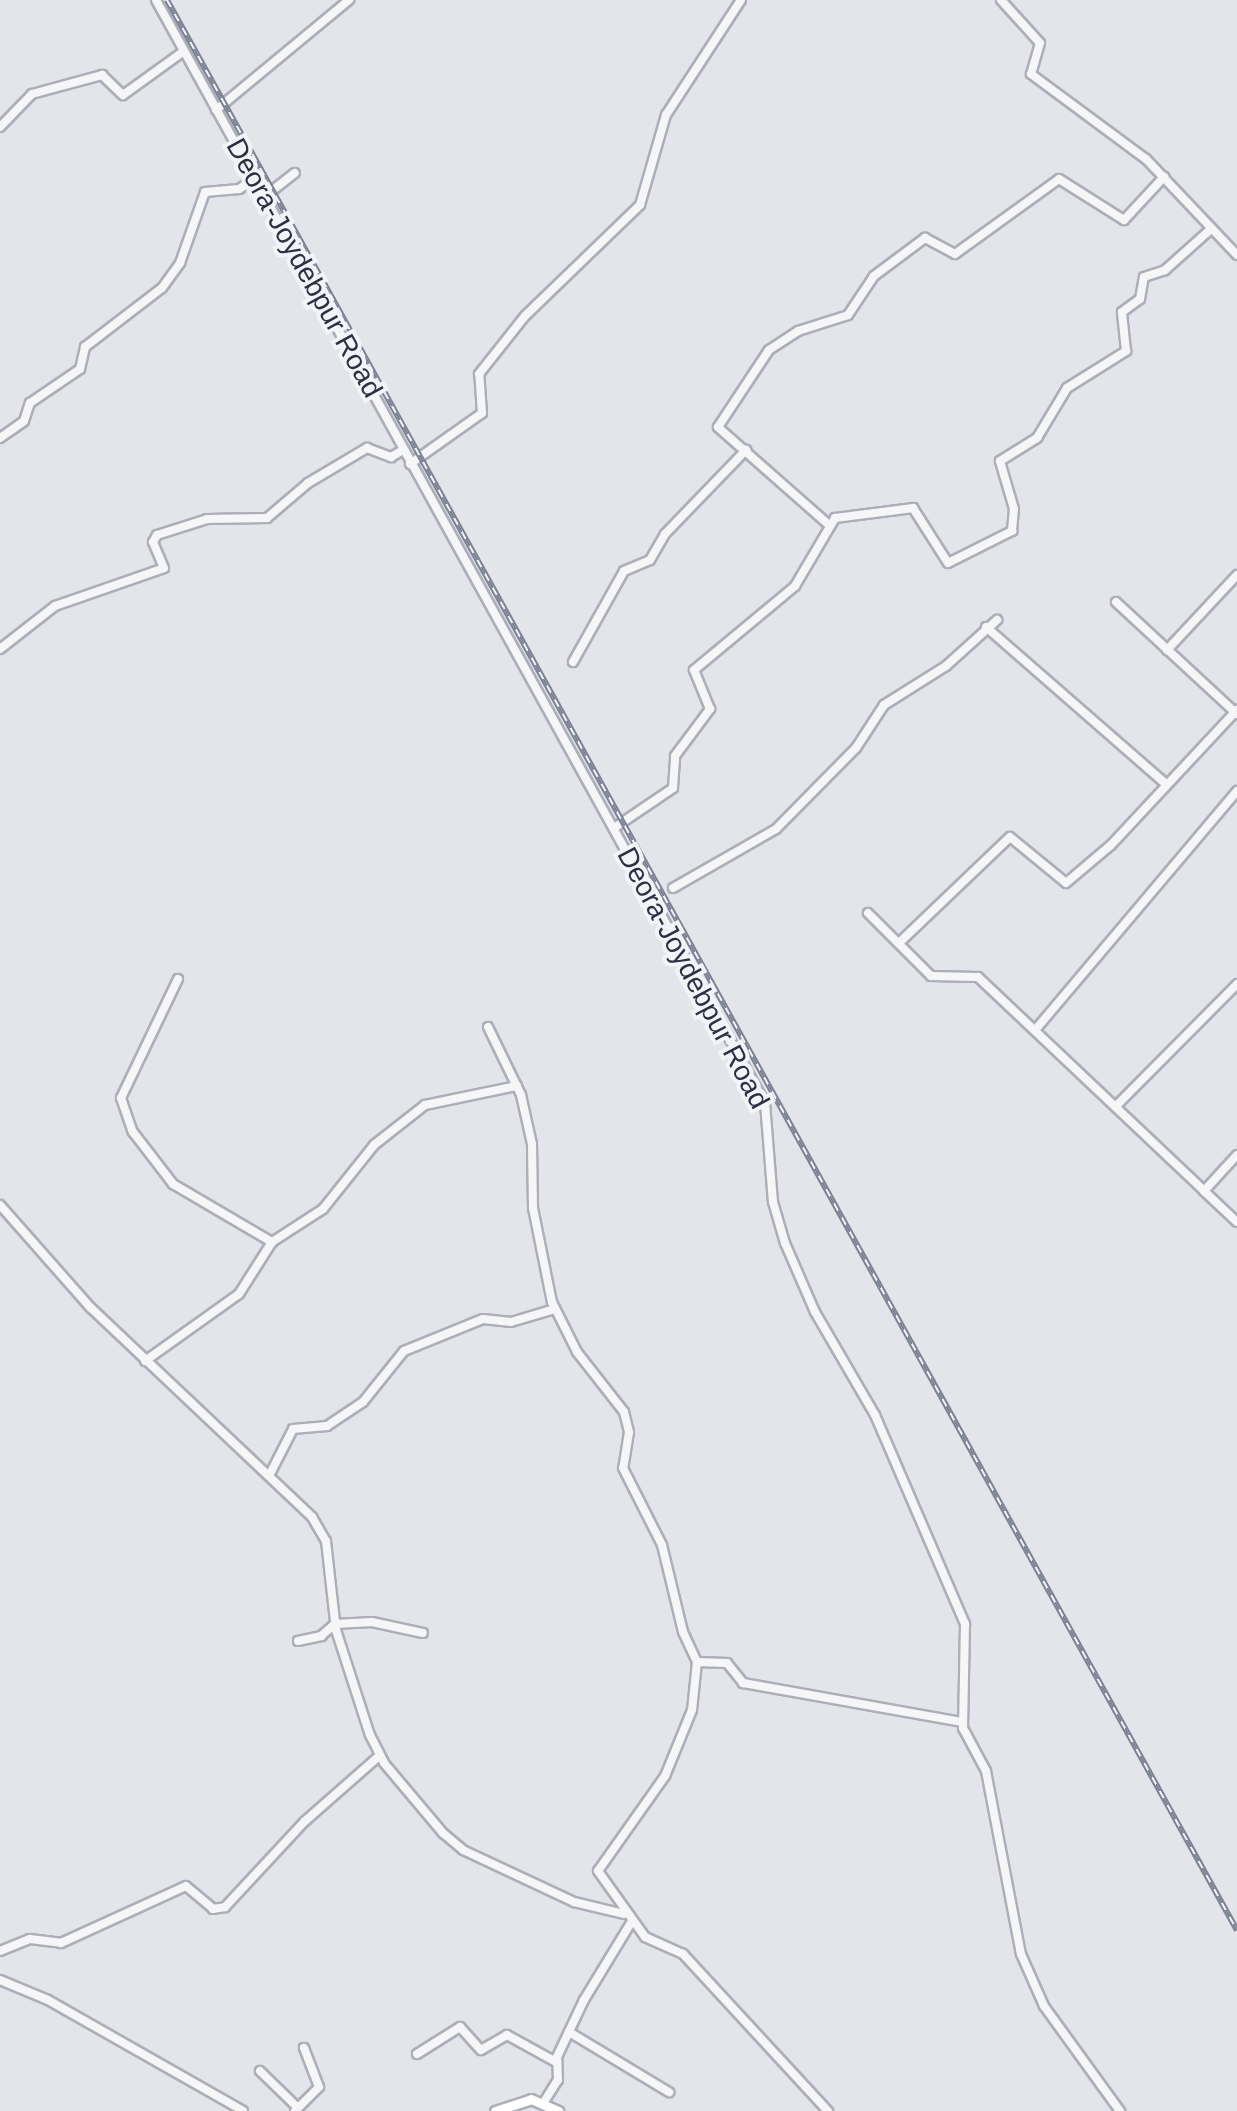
<!DOCTYPE html>
<html>
<head>
<meta charset="utf-8">
<style>
	body { margin:0 }
	#map { position:relative; width:1237px; height:2111px; overflow:hidden; background:#e3e5ea; font-family:Helvetica,sans-serif }
	div>[style] { position:absolute }
	.roads { filter:drop-shadow(2px 0 #acafb8) drop-shadow(-2px 0 #acafb8) drop-shadow(0 2px #acafb8) drop-shadow(0 -2px #acafb8) }
	.minor>* { height:8px; margin:-4px; padding:0 4px; transform-origin:4px; border-radius:4px; background:#f6f6f9 }
	.major>* { height:9px; margin:-4.5px; padding:0 4.5px; transform-origin:4.5px; border-radius:4.5px; background:#fff }
	.rail>* { height:6px; margin-top:-3px; transform-origin:0; background:repeating-linear-gradient(90deg,#f3f4f8 0 8px,#7d8194 0 16px); box-sizing:border-box; border-block:2px solid #7d8194 }
	span { translate:-50% -50%; white-space:nowrap; text-align:center; line-height:1.15; -webkit-text-stroke:8px #f3f4f8; paint-order:stroke }
	.street-label { font-size:28px; color:#2b3042 }
</style>
</head>
<body>
<div id="map">
	<div class="roads">
		<div class="minor">
			<i style="left:156px;top:0;width:1260px;rotate:61.1deg"></i>
			<i style="left:765px;top:1103px;width:99px;rotate:85.4deg"></i>
			<i style="left:773px;top:1202px;width:43px;rotate:73.7deg"></i>
			<i style="left:785px;top:1243px;width:75px;rotate:66.5deg"></i>
			<i style="left:815px;top:1312px;width:119px;rotate:59.8deg"></i>
			<i style="left:875px;top:1415px;width:228px;rotate:66.7deg"></i>
			<i style="left:965px;top:1624px;width:104px;rotate:91.1deg"></i>
			<i style="left:963px;top:1728px;width:49px;rotate:61.9deg"></i>
			<i style="left:986px;top:1771px;width:186px;rotate:79.2deg"></i>
			<i style="left:1021px;top:1954px;width:57px;rotate:66.1deg"></i>
			<i style="left:1044px;top:2006px;width:130px;rotate:54.1deg"></i>
			<i style="left:1001px;top:0;width:58px;rotate:47.8deg"></i>
			<i style="left:1040px;top:43px;width:32px;rotate:106deg"></i>
			<i style="left:1031px;top:74px;width:143px;rotate:36.5deg"></i>
			<i style="left:1146px;top:159px;width:132px;rotate:46.5deg"></i>
			<i style="left:216px;top:110px;width:173px;rotate:-39.6deg"></i>
			<i style="left:0;top:127px;width:46px;rotate:-45.9deg"></i>
			<i style="left:32px;top:94px;width:73px;rotate:-15.2deg"></i>
			<i style="left:102px;top:75px;width:29px;rotate:44deg"></i>
			<i style="left:123px;top:95px;width:75px;rotate:-35.8deg"></i>
			<i style="left:264px;top:197px;width:39px;rotate:-38deg"></i>
			<i style="left:0;top:438px;width:29px;rotate:-35deg"></i>
			<i style="left:24px;top:421px;width:19px;rotate:-72deg"></i>
			<i style="left:30px;top:403px;width:60px;rotate:-34.2deg"></i>
			<i style="left:80px;top:369px;width:23px;rotate:-77deg"></i>
			<i style="left:85px;top:347px;width:97px;rotate:-37.5deg"></i>
			<i style="left:162px;top:288px;width:31px;rotate:-54deg"></i>
			<i style="left:180px;top:263px;width:75px;rotate:-70.6deg"></i>
			<i style="left:205px;top:192px;width:34px;rotate:-5deg"></i>
			<i style="left:239px;top:189px;width:19px;rotate:-32deg"></i>
			<i style="left:410px;top:464px;width:88px;rotate:-35.3deg"></i>
			<i style="left:482px;top:413px;width:39px;rotate:-94deg"></i>
			<i style="left:479px;top:374px;width:74px;rotate:-51.6deg"></i>
			<i style="left:525px;top:316px;width:160px;rotate:-44deg"></i>
			<i style="left:640px;top:205px;width:94px;rotate:-73.9deg"></i>
			<i style="left:666px;top:115px;width:137px;rotate:-56.9deg"></i>
			<i style="left:829px;top:525px;width:148px;rotate:-138.6deg"></i>
			<i style="left:718px;top:427px;width:92px;rotate:-56.5deg"></i>
			<i style="left:769px;top:350px;width:35px;rotate:-33deg"></i>
			<i style="left:798px;top:331px;width:52px;rotate:-17.7deg"></i>
			<i style="left:848px;top:315px;width:47px;rotate:-56.3deg"></i>
			<i style="left:874px;top:276px;width:64px;rotate:-36.7deg"></i>
			<i style="left:925px;top:238px;width:34px;rotate:28deg"></i>
			<i style="left:955px;top:254px;width:128px;rotate:-35.8deg"></i>
			<i style="left:1059px;top:179px;width:77px;rotate:32.2deg"></i>
			<i style="left:1124px;top:220px;width:59px;rotate:-47.1deg"></i>
			<i style="left:1116px;top:602px;width:165px;rotate:42.8deg"></i>
			<i style="left:986px;top:627px;width:239px;rotate:41.1deg"></i>
			<i style="left:0;top:649px;width:70px;rotate:-38deg"></i>
			<i style="left:55px;top:606px;width:115px;rotate:-19.2deg"></i>
			<i style="left:164px;top:568px;width:28px;rotate:-113deg"></i>
			<i style="left:153px;top:542px;width:8px;rotate:-60deg"></i>
			<i style="left:157px;top:535px;width:52px;rotate:-17.7deg"></i>
			<i style="left:207px;top:519px;width:60px;rotate:-1deg"></i>
			<i style="left:267px;top:518px;width:54px;rotate:-40.5deg"></i>
			<i style="left:308px;top:483px;width:69px;rotate:-30.7deg"></i>
			<i style="left:367px;top:448px;width:26px;rotate:21deg"></i>
			<i style="left:391px;top:457px;width:14px;rotate:-30deg"></i>
			<i style="left:1167px;top:650px;width:103px;rotate:-47deg"></i>
			<i style="left:573px;top:662px;width:104px;rotate:-60.7deg"></i>
			<i style="left:624px;top:571px;width:28px;rotate:-23deg"></i>
			<i style="left:650px;top:560px;width:30px;rotate:-60deg"></i>
			<i style="left:665px;top:534px;width:117px;rotate:-46deg"></i>
			<i style="left:614px;top:828px;width:71px;rotate:-34.1deg"></i>
			<i style="left:673px;top:788px;width:32px;rotate:-86deg"></i>
			<i style="left:675px;top:756px;width:59px;rotate:-53.3deg"></i>
			<i style="left:710px;top:709px;width:42px;rotate:-112.3deg"></i>
			<i style="left:694px;top:670px;width:131px;rotate:-39.7deg"></i>
			<i style="left:795px;top:586px;width:79px;rotate:-59.5deg"></i>
			<i style="left:835px;top:518px;width:79px;rotate:-7.3deg"></i>
			<i style="left:913px;top:508px;width:65px;rotate:57.5deg"></i>
			<i style="left:948px;top:563px;width:72px;rotate:-26.6deg"></i>
			<i style="left:1012px;top:531px;width:22px;rotate:-85deg"></i>
			<i style="left:1014px;top:509px;width:50px;rotate:-106.3deg"></i>
			<i style="left:1000px;top:461px;width:44px;rotate:-31.9deg"></i>
			<i style="left:1037px;top:438px;width:58px;rotate:-59deg"></i>
			<i style="left:1067px;top:388px;width:70px;rotate:-32.1deg"></i>
			<i style="left:1126px;top:351px;width:39px;rotate:-96deg"></i>
			<i style="left:1122px;top:312px;width:22px;rotate:-36deg"></i>
			<i style="left:1140px;top:299px;width:22px;rotate:-80deg"></i>
			<i style="left:1144px;top:277px;width:22px;rotate:-18deg"></i>
			<i style="left:1165px;top:270px;width:62px;rotate:-41.7deg"></i>
			<i style="left:673px;top:888px;width:119px;rotate:-29.8deg"></i>
			<i style="left:776px;top:829px;width:114px;rotate:-45.4deg"></i>
			<i style="left:856px;top:748px;width:51px;rotate:-56.9deg"></i>
			<i style="left:884px;top:705px;width:73px;rotate:-32.2deg"></i>
			<i style="left:946px;top:666px;width:69px;rotate:-42deg"></i>
			<i style="left:868px;top:913px;width:89px;rotate:45deg"></i>
			<i style="left:931px;top:976px;width:47px;rotate:1.2deg"></i>
			<i style="left:978px;top:977px;width:311px;rotate:43.4deg"></i>
			<i style="left:1204px;top:1191px;width:49px;rotate:-47.5deg"></i>
			<i style="left:900px;top:942px;width:152px;rotate:-43.7deg"></i>
			<i style="left:1010px;top:837px;width:72px;rotate:39.4deg"></i>
			<i style="left:1066px;top:883px;width:59px;rotate:-40.2deg"></i>
			<i style="left:1111px;top:845px;width:185px;rotate:-47deg"></i>
			<i style="left:178px;top:979px;width:132px;rotate:115.6deg"></i>
			<i style="left:121px;top:1098px;width:36px;rotate:71deg"></i>
			<i style="left:133px;top:1132px;width:66px;rotate:52.4deg"></i>
			<i style="left:173px;top:1184px;width:115px;rotate:30.4deg"></i>
			<i style="left:488px;top:1027px;width:76px;rotate:64.1deg"></i>
			<i style="left:521px;top:1095px;width:50px;rotate:77.3deg"></i>
			<i style="left:532px;top:1144px;width:64px;rotate:89.1deg"></i>
			<i style="left:533px;top:1208px;width:96px;rotate:78.6deg"></i>
			<i style="left:552px;top:1302px;width:56px;rotate:63.4deg"></i>
			<i style="left:577px;top:1352px;width:76px;rotate:51.9deg"></i>
			<i style="left:624px;top:1412px;width:21px;rotate:76deg"></i>
			<i style="left:629px;top:1432px;width:36px;rotate:99deg"></i>
			<i style="left:623px;top:1468px;width:86px;rotate:63.1deg"></i>
			<i style="left:662px;top:1545px;width:89px;rotate:76.4deg"></i>
			<i style="left:683px;top:1632px;width:33px;rotate:65deg"></i>
			<i style="left:697px;top:1662px;width:48px;rotate:95.9deg"></i>
			<i style="left:692px;top:1710px;width:71px;rotate:112.2deg"></i>
			<i style="left:665px;top:1776px;width:116px;rotate:125.2deg"></i>
			<i style="left:598px;top:1871px;width:81px;rotate:54.5deg"></i>
			<i style="left:645px;top:1937px;width:42px;rotate:24.1deg"></i>
			<i style="left:683px;top:1954px;width:214px;rotate:47.3deg"></i>
			<i style="left:1036px;top:1029px;width:312px;rotate:-49.8deg"></i>
			<i style="left:1116px;top:1106px;width:172px;rotate:-45.2deg"></i>
			<i style="left:1204px;top:1191px;width:45px;rotate:43.2deg"></i>
			<i style="left:0;top:1205px;width:136px;rotate:48.6deg"></i>
			<i style="left:90px;top:1307px;width:306px;rotate:43.4deg"></i>
			<i style="left:312px;top:1517px;width:28px;rotate:60deg"></i>
			<i style="left:326px;top:1541px;width:90px;rotate:83.6deg"></i>
			<i style="left:336px;top:1630px;width:110px;rotate:72.1deg"></i>
			<i style="left:370px;top:1735px;width:31px;rotate:63deg"></i>
			<i style="left:384px;top:1763px;width:92px;rotate:49.9deg"></i>
			<i style="left:443px;top:1833px;width:26px;rotate:40deg"></i>
			<i style="left:463px;top:1850px;width:123px;rotate:25.1deg"></i>
			<i style="left:574px;top:1902px;width:51px;rotate:13.5deg"></i>
			<i style="left:145px;top:1361px;width:115px;rotate:-35.5deg"></i>
			<i style="left:239px;top:1294px;width:62px;rotate:-57.6deg"></i>
			<i style="left:272px;top:1242px;width:61px;rotate:-32.9deg"></i>
			<i style="left:323px;top:1209px;width:82px;rotate:-51.4deg"></i>
			<i style="left:374px;top:1145px;width:65px;rotate:-38.1deg"></i>
			<i style="left:425px;top:1105px;width:94px;rotate:-11.7deg"></i>
			<i style="left:271px;top:1472px;width:48px;rotate:-62.9deg"></i>
			<i style="left:293px;top:1429px;width:34px;rotate:-5deg"></i>
			<i style="left:327px;top:1426px;width:43px;rotate:-33.7deg"></i>
			<i style="left:363px;top:1402px;width:65px;rotate:-51.2deg"></i>
			<i style="left:404px;top:1351px;width:85px;rotate:-22.1deg"></i>
			<i style="left:483px;top:1319px;width:28px;rotate:6deg"></i>
			<i style="left:511px;top:1322px;width:46px;rotate:-16.5deg"></i>
			<i style="left:298px;top:1641px;width:24px;rotate:-12deg"></i>
			<i style="left:321px;top:1636px;width:18px;rotate:-41deg"></i>
			<i style="left:335px;top:1624px;width:37px;rotate:-3deg"></i>
			<i style="left:372px;top:1622px;width:52px;rotate:12.2deg"></i>
			<i style="left:697px;top:1662px;width:30px;rotate:2deg"></i>
			<i style="left:727px;top:1663px;width:26px;rotate:51deg"></i>
			<i style="left:743px;top:1683px;width:222px;rotate:10.1deg"></i>
			<i style="left:0;top:1951px;width:32px;rotate:-22deg"></i>
			<i style="left:30px;top:1939px;width:31px;rotate:7deg"></i>
			<i style="left:61px;top:1943px;width:137px;rotate:-24.5deg"></i>
			<i style="left:186px;top:1886px;width:35px;rotate:40deg"></i>
			<i style="left:213px;top:1909px;width:12px;rotate:-9deg"></i>
			<i style="left:225px;top:1907px;width:117px;rotate:-47.1deg"></i>
			<i style="left:305px;top:1821px;width:98px;rotate:-41.3deg"></i>
			<i style="left:0;top:1980px;width:52px;rotate:22.6deg"></i>
			<i style="left:48px;top:2000px;width:224px;rotate:29.6deg"></i>
			<i style="left:569px;top:2032px;width:117px;rotate:31deg"></i>
			<i style="left:417px;top:2054px;width:51px;rotate:-32.1deg"></i>
			<i style="left:460px;top:2027px;width:31px;rotate:48deg"></i>
			<i style="left:481px;top:2050px;width:30px;rotate:-30deg"></i>
			<i style="left:507px;top:2035px;width:56px;rotate:28.9deg"></i>
			<i style="left:260px;top:2071px;width:52px;rotate:44.2deg"></i>
			<i style="left:544px;top:2102px;width:26px;rotate:-58deg"></i>
			<i style="left:558px;top:2080px;width:23px;rotate:-92deg"></i>
			<i style="left:557px;top:2057px;width:63px;rotate:-64.7deg"></i>
			<i style="left:584px;top:2000px;width:92px;rotate:-58.7deg"></i>
			<i style="left:295px;top:2111px;width:34px;rotate:-45deg"></i>
			<i style="left:319px;top:2087px;width:42px;rotate:-111deg"></i>
		</div>
		<div class="major">
			<i style="left:495px;top:2111px;width:38px;rotate:-18deg"></i>
			<i style="left:531px;top:2099px;width:30px;rotate:24deg"></i>
		</div>
	</div>
	<div class="rail">
		<i style="left:167px;top:0;width:2207px;rotate:61deg"></i>
	</div>
	<div class="street-label">
		<span style="left:304px;top:268px;rotate:61deg">Deora-Joydebpur Road</span>
		<span style="left:693px;top:978px;rotate:62deg">Deora-Joydebpur Road</span>
	</div>
</div>
</body>
</html>
